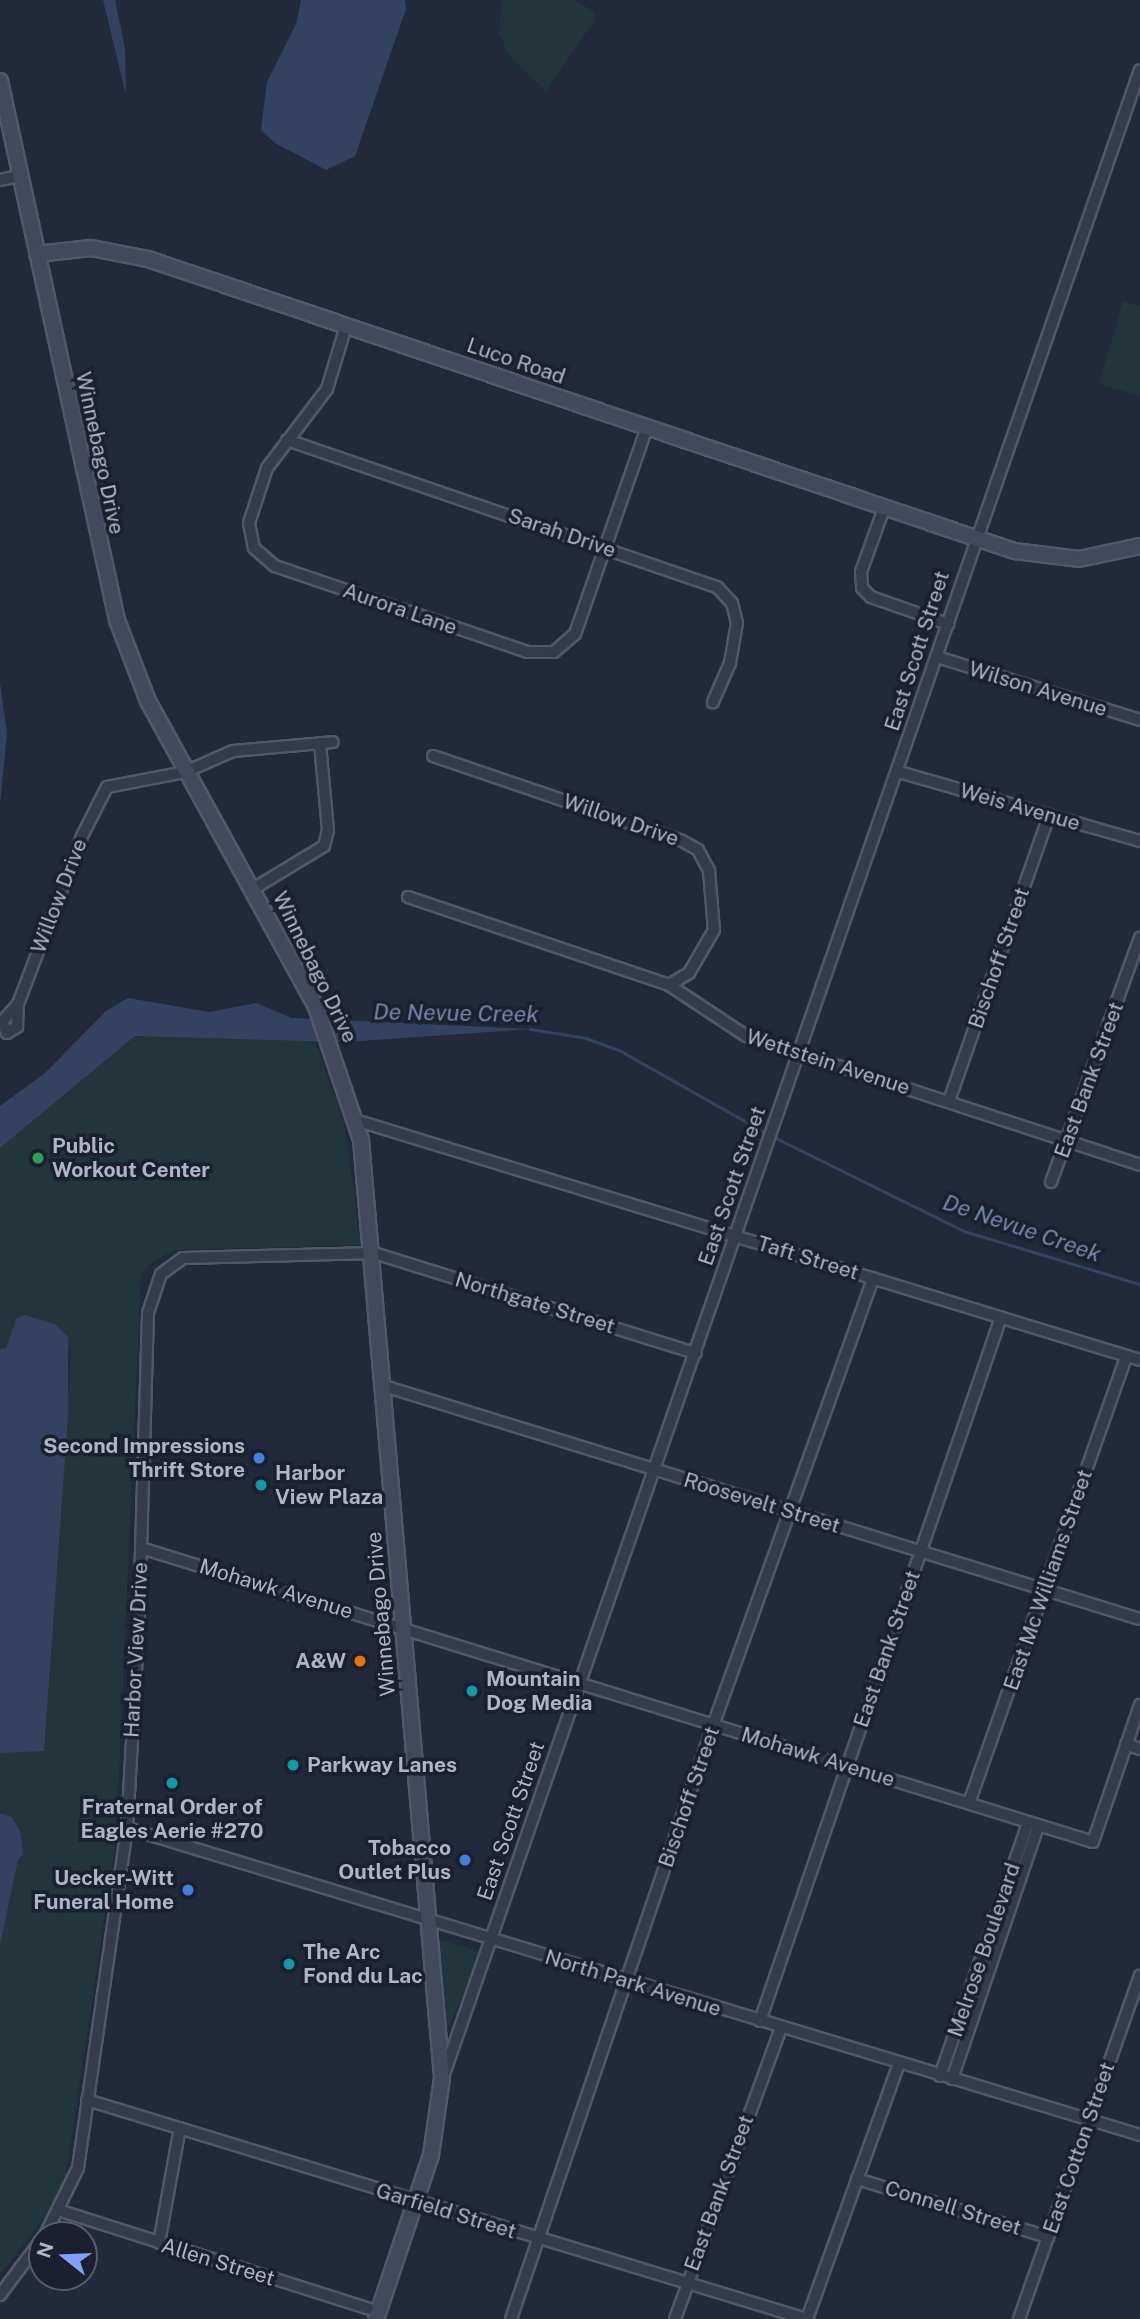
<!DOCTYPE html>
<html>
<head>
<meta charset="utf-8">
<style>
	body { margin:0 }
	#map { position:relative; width:1140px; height:2319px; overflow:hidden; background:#21293a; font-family:"Public Sans",sans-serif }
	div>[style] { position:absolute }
	.green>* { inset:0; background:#22353b }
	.water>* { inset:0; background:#344262 }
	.stream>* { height:2.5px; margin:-1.25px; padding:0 1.25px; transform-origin:1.25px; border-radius:1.25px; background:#344262 }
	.roads { filter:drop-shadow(2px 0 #525868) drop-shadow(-2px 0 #525868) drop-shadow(0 2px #525868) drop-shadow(0 -2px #525868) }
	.street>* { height:10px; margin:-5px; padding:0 5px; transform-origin:5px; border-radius:5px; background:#343b4a }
	.secondary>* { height:14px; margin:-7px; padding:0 7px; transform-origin:7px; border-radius:7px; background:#42495d }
	.dots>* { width:19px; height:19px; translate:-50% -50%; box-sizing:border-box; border:4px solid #1a202e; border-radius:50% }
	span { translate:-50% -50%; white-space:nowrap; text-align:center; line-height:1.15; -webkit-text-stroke:7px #1a202e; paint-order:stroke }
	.street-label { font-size:21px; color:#afb5c6 }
	.poi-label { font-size:21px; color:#afb5c6; font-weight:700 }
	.left { translate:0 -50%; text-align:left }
	.right { translate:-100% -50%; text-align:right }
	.water-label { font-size:23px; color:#7688b0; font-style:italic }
	.north { position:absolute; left:28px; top:2221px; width:70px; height:70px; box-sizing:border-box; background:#1a202e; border:2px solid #565c6b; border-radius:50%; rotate:288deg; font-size:19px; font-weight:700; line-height:28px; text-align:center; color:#afb5c6 }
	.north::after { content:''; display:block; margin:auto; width:24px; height:32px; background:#80a2fb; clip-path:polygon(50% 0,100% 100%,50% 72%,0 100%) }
</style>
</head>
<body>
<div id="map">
	<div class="green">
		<i style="clip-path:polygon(502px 0,576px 0,594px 12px,595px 20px,546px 91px,509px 56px,499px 33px)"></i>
		<i style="clip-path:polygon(1123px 301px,1140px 306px,1140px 396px,1099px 384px)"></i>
		<i style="clip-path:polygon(201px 1034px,315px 1041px,344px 1121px,361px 1245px,175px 1250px,152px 1262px,141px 1275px,116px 1840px,66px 2175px,46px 2216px,0 2275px,0 1946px,18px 1860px,23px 1854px,12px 1817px,0 1813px,0 1753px,44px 1750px,71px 1351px,16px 1319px,6px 1348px,0 1349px,0 1148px,135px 1036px)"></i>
		<i style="clip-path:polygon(441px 1940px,481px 1952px,447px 2031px,439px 1946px)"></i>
	</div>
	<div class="water">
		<i style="clip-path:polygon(103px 0,115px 0,125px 48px,126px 95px)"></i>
		<i style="clip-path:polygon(301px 0,405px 0,406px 9px,355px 156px,326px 170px,275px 143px,261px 130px,267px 82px,296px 24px)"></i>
		<i style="clip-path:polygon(0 683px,7px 733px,0 805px)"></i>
		<i style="clip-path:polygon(128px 998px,209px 1012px,256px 1003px,292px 1018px,531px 1029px,346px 1042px,135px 1036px,0 1148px,0 1106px,45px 1073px,106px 1011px)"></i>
		<i style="clip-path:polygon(24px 1315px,55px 1324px,68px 1337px,68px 1416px,44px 1751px,0 1753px,0 1349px,6px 1348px,16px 1319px)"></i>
		<i style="clip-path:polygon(0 1813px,12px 1817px,20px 1831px,23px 1854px,18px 1860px,0 1946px)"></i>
	</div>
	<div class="stream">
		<i style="left:530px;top:1029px;width:57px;rotate:9.1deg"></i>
		<i style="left:586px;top:1038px;width:37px;rotate:20deg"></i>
		<i style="left:621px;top:1051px;width:169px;rotate:29.5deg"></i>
		<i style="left:774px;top:1137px;width:212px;rotate:26.3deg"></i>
		<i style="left:964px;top:1231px;width:184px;rotate:16.8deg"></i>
	</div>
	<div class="roads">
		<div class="street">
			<i style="left:0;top:180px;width:19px;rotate:-12deg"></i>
			<i style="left:346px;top:326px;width:66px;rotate:106.8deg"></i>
			<i style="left:327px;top:389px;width:99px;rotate:127.2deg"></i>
			<i style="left:267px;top:468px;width:58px;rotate:108.1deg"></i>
			<i style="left:249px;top:523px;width:25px;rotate:79deg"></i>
			<i style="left:254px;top:548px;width:28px;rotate:41deg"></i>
			<i style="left:275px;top:566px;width:266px;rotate:18.8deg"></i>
			<i style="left:527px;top:652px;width:27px"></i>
			<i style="left:554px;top:652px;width:28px;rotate:-41deg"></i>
			<i style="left:575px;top:634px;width:219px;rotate:-70.8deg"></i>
			<i style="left:287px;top:440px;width:454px;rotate:18.9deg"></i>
			<i style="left:717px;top:587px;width:22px;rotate:47deg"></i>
			<i style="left:732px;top:603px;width:21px;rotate:76deg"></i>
			<i style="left:737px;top:623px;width:41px;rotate:99.9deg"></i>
			<i style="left:730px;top:663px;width:43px;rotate:113.6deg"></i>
			<i style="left:884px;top:508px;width:68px;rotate:109.8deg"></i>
			<i style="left:861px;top:572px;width:16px;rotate:86deg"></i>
			<i style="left:862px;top:588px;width:13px;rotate:45deg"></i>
			<i style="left:871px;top:597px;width:82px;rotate:19.3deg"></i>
			<i style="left:937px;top:657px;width:213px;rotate:17.2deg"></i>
			<i style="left:433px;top:756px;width:263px;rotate:18.8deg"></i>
			<i style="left:682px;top:841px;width:18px;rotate:29deg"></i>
			<i style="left:698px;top:850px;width:24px;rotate:62deg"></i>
			<i style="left:709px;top:871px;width:59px;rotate:85.2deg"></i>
			<i style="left:714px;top:930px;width:50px;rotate:120.2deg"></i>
			<i style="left:689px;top:973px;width:23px;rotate:149deg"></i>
			<i style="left:899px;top:772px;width:251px;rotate:16deg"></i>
			<i style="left:253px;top:889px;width:83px;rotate:-31.2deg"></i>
			<i style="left:324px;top:846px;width:16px;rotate:-76deg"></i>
			<i style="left:328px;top:830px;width:87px;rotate:-95.3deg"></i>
			<i style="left:408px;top:897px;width:275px;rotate:18.6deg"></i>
			<i style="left:669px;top:985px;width:92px;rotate:33.5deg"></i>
			<i style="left:746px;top:1036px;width:415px;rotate:18.1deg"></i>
			<i style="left:18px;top:1004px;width:24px;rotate:132deg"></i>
			<i style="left:2px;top:1022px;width:12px;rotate:66deg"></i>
			<i style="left:7px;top:1033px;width:12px;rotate:-31deg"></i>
			<i style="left:17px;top:1027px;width:23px;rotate:-88deg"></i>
			<i style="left:18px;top:1004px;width:180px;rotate:-69.1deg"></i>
			<i style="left:82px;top:836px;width:55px;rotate:-63deg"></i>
			<i style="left:107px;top:787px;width:79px;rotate:-10.9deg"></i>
			<i style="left:185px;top:772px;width:52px;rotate:-23.6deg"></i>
			<i style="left:233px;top:751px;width:100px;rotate:-5.1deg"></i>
			<i style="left:949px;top:1101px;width:303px;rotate:-70.7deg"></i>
			<i style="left:355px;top:1120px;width:821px;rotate:17deg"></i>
			<i style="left:1051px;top:1182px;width:260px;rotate:-70deg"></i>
			<i style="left:384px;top:1386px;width:791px;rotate:17.13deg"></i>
			<i style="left:141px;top:1548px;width:996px;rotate:17.16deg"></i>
			<i style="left:1093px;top:1842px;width:145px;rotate:-71.1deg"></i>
			<i style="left:1126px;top:1744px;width:15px;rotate:20deg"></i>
			<i style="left:969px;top:1803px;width:474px;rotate:-70.6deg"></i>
			<i style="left:127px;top:1828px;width:1058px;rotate:16.86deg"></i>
			<i style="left:760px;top:2021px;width:744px;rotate:-71.1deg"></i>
			<i style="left:444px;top:2074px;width:2121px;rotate:-70.85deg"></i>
			<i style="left:940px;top:2076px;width:268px;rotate:-70.8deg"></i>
			<i style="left:952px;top:2079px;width:266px;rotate:-71.2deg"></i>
			<i style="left:87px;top:2100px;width:752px;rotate:16.94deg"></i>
			<i style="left:857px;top:2179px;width:200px;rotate:16.9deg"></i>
			<i style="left:58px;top:2210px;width:337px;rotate:17.6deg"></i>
			<i style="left:45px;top:2235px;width:75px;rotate:-63.8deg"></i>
			<i style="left:78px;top:2168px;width:344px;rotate:-81.8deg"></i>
			<i style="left:127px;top:1828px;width:211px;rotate:-86.7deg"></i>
			<i style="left:139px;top:1617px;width:304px;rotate:-88.3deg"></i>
			<i style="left:148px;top:1313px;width:41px;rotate:-71.6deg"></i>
			<i style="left:161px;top:1274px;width:27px;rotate:-36deg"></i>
			<i style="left:183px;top:1258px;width:191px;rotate:-1.5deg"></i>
			<i style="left:374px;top:1253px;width:337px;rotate:17.3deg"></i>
			<i style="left:159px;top:2243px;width:117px;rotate:-79.7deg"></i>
			<i style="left:0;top:2295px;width:70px;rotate:-53.1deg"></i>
			<i style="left:511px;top:2319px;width:618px;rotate:-71.21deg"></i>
			<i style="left:710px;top:1734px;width:484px;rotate:-70.3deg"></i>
			<i style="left:675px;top:2319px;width:311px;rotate:-70deg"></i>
			<i style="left:807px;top:2319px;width:272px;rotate:-70.2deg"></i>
			<i style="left:1019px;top:2319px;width:364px;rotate:-70.6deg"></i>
		</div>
		<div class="secondary">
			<i style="left:0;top:81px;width:552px;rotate:77.75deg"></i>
			<i style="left:117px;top:620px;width:87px;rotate:69.1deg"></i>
			<i style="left:148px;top:701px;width:349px;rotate:61.2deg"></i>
			<i style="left:316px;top:1007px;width:140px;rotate:71.3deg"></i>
			<i style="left:361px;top:1140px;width:941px;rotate:85.06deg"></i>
			<i style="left:442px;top:2078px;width:78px;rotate:98.1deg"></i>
			<i style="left:431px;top:2155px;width:173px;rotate:108.5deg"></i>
			<i style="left:37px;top:254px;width:54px;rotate:-6.3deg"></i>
			<i style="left:91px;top:248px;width:58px;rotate:10.9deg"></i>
			<i style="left:148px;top:259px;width:914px;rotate:18.63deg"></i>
			<i style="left:1014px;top:551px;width:65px;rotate:7deg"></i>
			<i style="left:1079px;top:559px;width:62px;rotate:-12deg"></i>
		</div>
	</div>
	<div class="dots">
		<i style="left:38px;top:1158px;background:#2e9e5b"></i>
		<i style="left:259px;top:1458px;background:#3f7fe0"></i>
		<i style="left:261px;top:1485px;background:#0f9aa8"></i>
		<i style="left:360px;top:1661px;background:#e8710a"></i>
		<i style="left:472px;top:1691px;background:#0f9aa8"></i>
		<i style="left:293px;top:1765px;background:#0f9aa8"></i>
		<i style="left:172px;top:1783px;background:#0f9aa8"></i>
		<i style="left:465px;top:1860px;background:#3f7fe0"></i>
		<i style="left:188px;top:1890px;background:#3f7fe0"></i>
		<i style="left:289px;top:1964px;background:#0f9aa8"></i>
	</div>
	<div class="street-label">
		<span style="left:516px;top:361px;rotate:19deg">Luco Road</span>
		<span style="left:100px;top:453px;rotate:78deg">Winnebago Drive</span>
		<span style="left:562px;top:533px;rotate:19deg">Sarah Drive</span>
		<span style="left:400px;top:609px;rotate:19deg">Aurora Lane</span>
		<span style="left:917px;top:651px;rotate:-72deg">East Scott Street</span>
		<span style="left:1038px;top:689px;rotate:17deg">Wilson Avenue</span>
		<span style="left:1020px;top:807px;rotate:16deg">Weis Avenue</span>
		<span style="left:621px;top:820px;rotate:19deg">Willow Drive</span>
		<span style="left:59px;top:896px;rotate:-69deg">Willow Drive</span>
		<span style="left:999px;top:958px;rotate:-71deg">Bischoff Street</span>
		<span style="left:315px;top:967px;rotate:64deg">Winnebago Drive</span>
		<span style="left:828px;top:1062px;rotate:18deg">Wettstein Avenue</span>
		<span style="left:1089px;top:1080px;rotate:-70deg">East Bank Street</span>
		<span style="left:732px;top:1186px;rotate:-71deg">East Scott Street</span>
		<span style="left:808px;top:1258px;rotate:17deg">Taft Street</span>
		<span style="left:535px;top:1303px;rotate:17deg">Northgate Street</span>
		<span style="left:762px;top:1503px;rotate:17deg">Roosevelt Street</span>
		<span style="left:1048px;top:1580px;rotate:-71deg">East Mc Williams Street</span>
		<span style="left:276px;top:1589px;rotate:17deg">Mohawk Avenue</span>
		<span style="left:381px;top:1614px;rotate:-95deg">Winnebago Drive</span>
		<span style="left:887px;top:1649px;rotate:-71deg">East Bank Street</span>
		<span style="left:136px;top:1650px;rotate:-87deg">Harbor View Drive</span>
		<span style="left:818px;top:1757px;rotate:17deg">Mohawk Avenue</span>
		<span style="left:689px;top:1797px;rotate:-71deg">Bischoff Street</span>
		<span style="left:511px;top:1821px;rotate:-71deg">East Scott Street</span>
		<span style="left:984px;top:1950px;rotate:-71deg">Melrose Boulevard</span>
		<span style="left:633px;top:1983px;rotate:17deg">North Park Avenue</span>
		<span style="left:1079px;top:2148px;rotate:-71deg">East Cotton Street</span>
		<span style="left:719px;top:2193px;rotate:-70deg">East Bank Street</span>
		<span style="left:953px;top:2208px;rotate:17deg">Connell Street</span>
		<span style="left:446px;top:2211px;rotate:17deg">Garfield Street</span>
		<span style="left:218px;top:2262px;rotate:17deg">Allen Street</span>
	</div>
	<div class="poi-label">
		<span class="left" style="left:52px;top:1158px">Public<br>Workout Center</span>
		<span class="right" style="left:245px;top:1458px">Second Impressions<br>Thrift Store</span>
		<span class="left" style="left:275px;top:1485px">Harbor<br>View Plaza</span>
		<span class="right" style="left:346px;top:1661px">A&amp;W</span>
		<span class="left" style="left:486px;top:1691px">Mountain<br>Dog Media</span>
		<span class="left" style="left:307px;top:1765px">Parkway Lanes</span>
		<span style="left:172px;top:1819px">Fraternal Order of<br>Eagles Aerie #270</span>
		<span class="right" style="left:451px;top:1860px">Tobacco<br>Outlet Plus</span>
		<span class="right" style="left:174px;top:1890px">Uecker-Witt<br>Funeral Home</span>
		<span class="left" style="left:303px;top:1964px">The Arc<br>Fond du Lac</span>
	</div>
	<div class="water-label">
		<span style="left:456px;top:1013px;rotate:1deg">De Nevue Creek</span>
		<span style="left:1022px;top:1228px;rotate:19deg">De Nevue Creek</span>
	</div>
	<div class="north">N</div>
</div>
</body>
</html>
